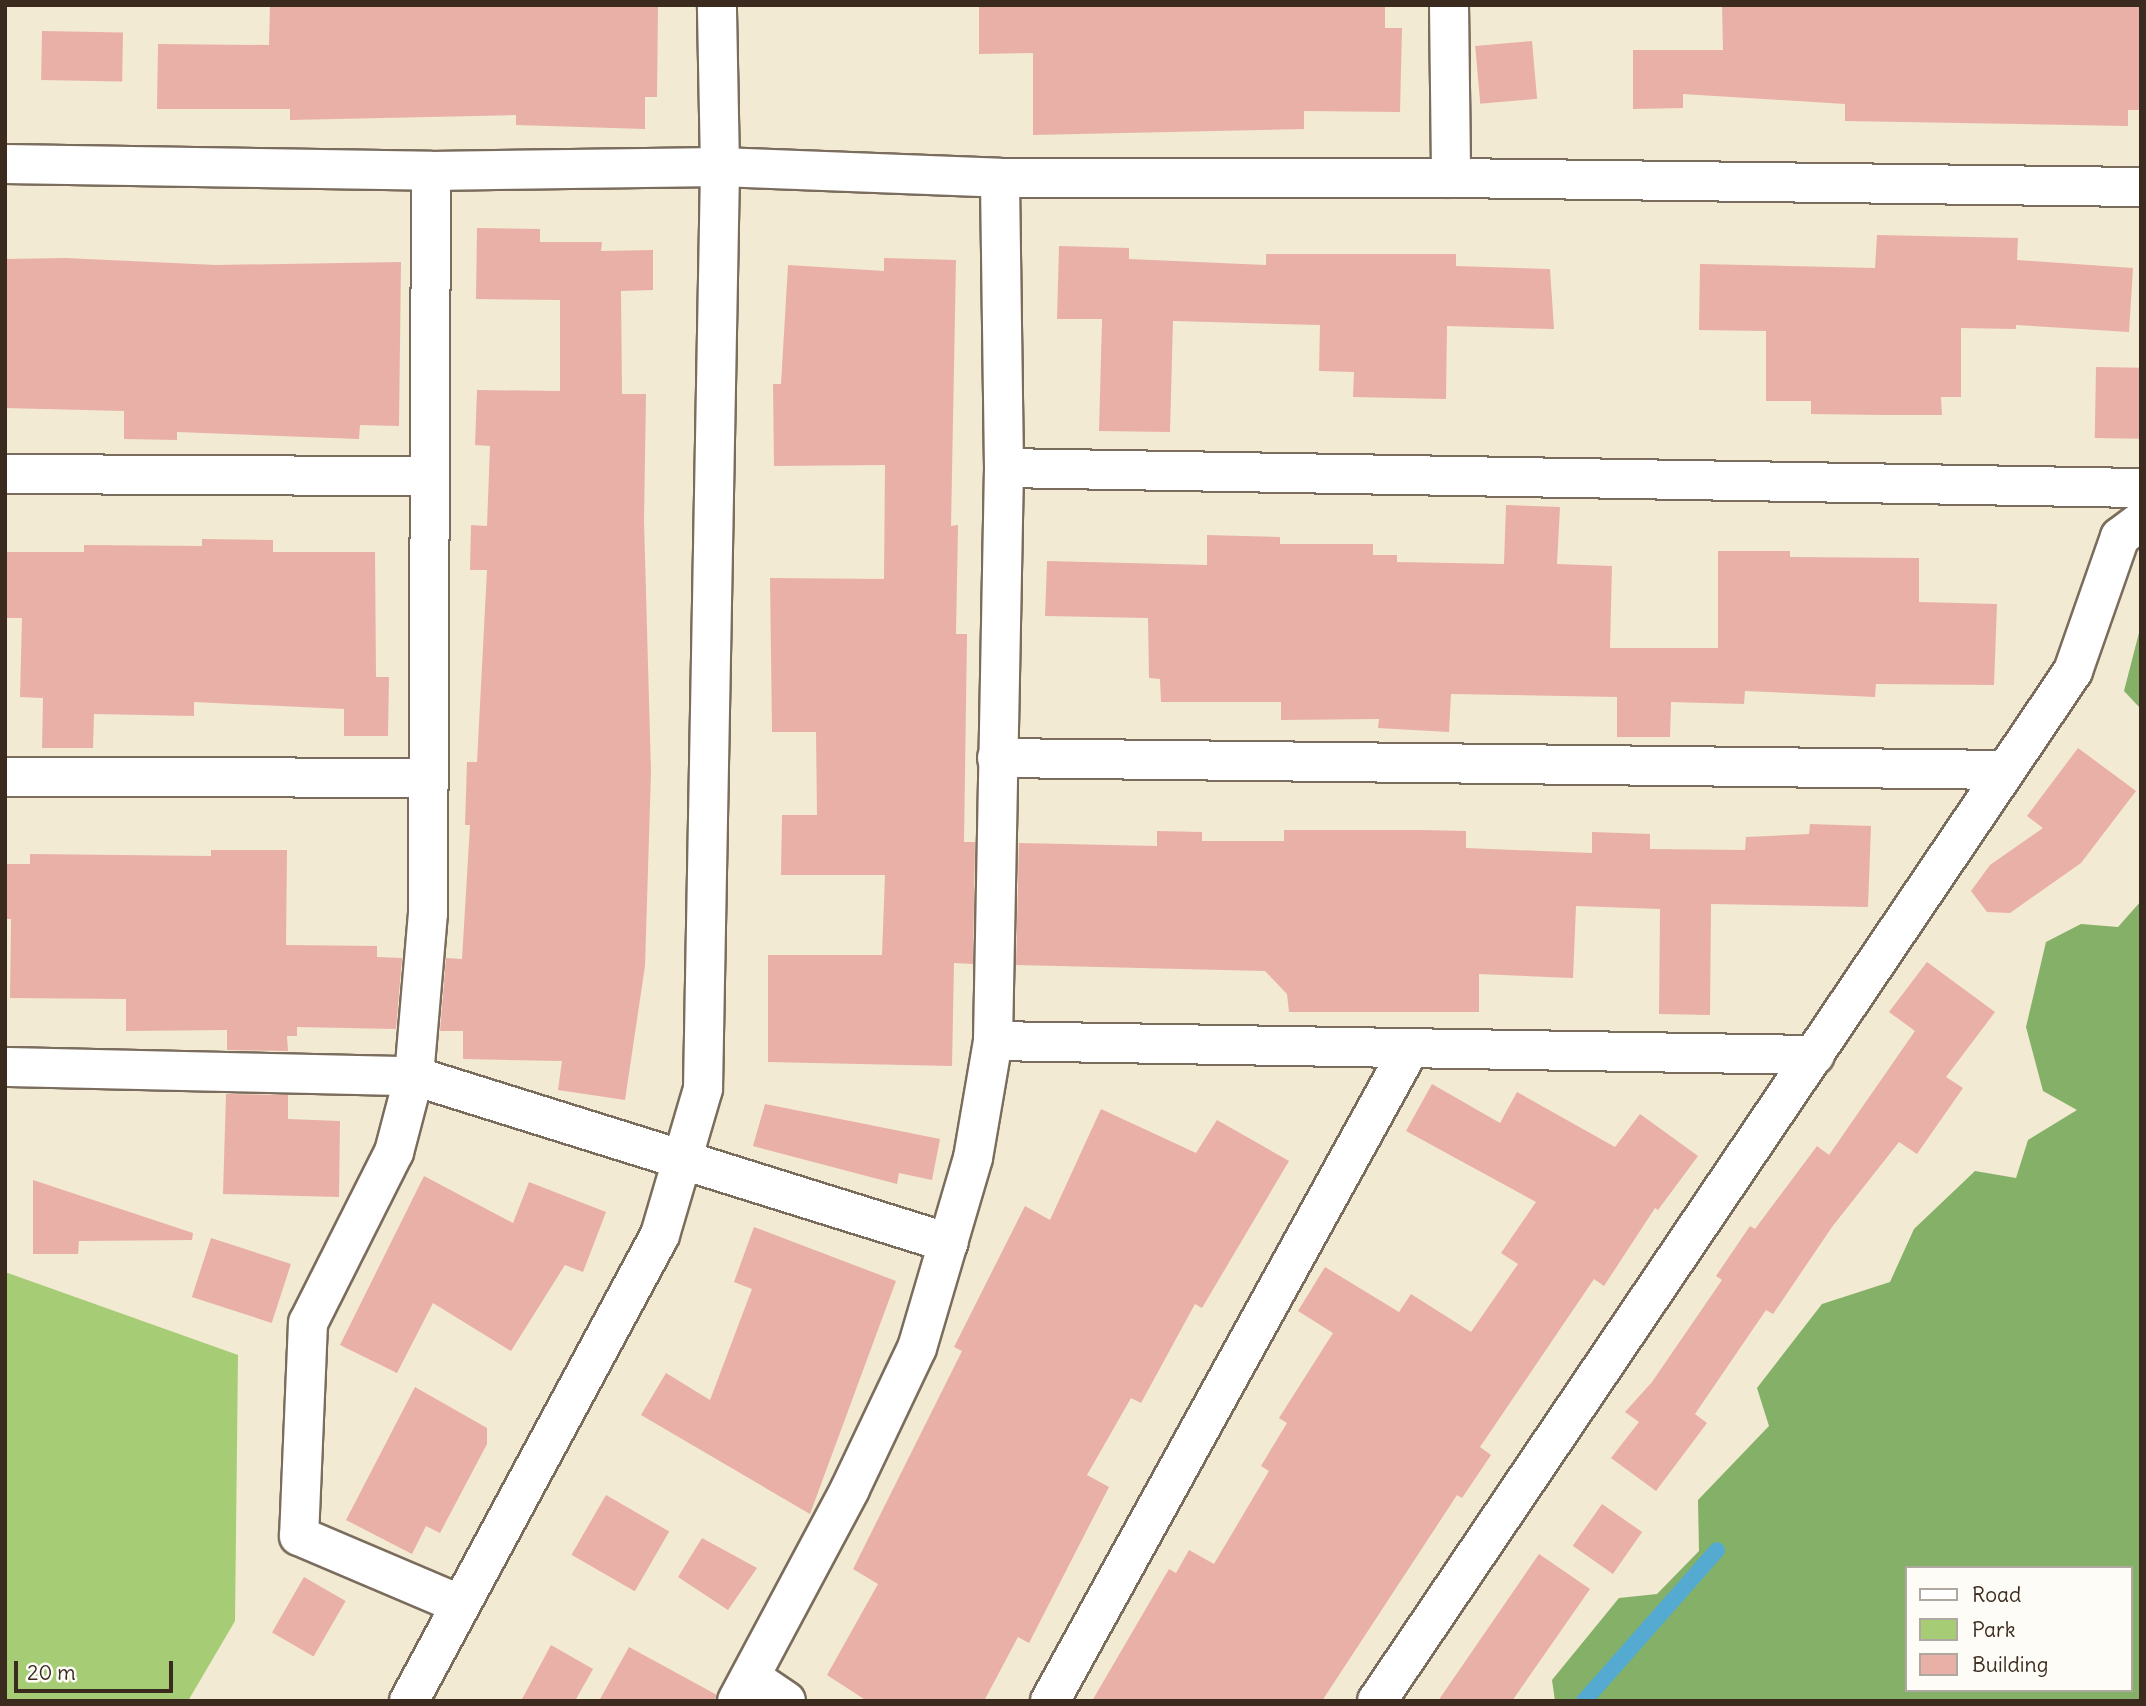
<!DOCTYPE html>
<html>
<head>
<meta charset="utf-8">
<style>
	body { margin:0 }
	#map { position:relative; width:2146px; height:1706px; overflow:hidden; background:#f2ead2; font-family:Delius,sans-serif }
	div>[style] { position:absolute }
	.green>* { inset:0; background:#a7cc76 }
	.forest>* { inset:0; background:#85b067 }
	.stream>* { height:16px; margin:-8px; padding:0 8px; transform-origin:8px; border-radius:8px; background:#54aad1 }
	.building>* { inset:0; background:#e9b0a7; transform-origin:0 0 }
	.roads { filter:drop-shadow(2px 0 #7b6d5d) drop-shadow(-2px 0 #7b6d5d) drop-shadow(0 2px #7b6d5d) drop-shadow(0 -2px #7b6d5d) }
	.minor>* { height:38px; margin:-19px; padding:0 19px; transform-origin:19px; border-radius:19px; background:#fff }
	.tertiary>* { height:38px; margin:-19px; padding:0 19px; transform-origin:19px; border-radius:19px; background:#fff }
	span { translate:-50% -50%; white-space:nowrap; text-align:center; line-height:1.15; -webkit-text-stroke:7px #fdfcf7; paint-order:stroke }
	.frame { position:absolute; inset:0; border:7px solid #3b2a1e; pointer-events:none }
	.legend { position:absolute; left:1905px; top:1566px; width:228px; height:126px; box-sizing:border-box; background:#fdfcf7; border:2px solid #afa8a0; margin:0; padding:9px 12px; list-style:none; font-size:21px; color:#3b2a1e }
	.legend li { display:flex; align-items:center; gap:14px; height:35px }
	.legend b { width:35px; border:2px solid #afa8a0 }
	.scale { position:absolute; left:14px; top:1661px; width:159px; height:32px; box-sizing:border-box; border:4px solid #3b2a1e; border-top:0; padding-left:9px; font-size:21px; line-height:24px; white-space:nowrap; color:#3b2a1e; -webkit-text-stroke:5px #fdfcf7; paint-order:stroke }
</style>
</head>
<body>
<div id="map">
	<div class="green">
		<i style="clip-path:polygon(5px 1272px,238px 1355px,235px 1621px,188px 1701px,5px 1701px)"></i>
	</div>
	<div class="forest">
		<i style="clip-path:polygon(2141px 625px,2141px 709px,2124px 691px)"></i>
		<i style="clip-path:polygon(evenodd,2141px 901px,2141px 1701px,1555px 1701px,1552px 1680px,1619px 1598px,1657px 1594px,1699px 1551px,1698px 1500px,1769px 1426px,1757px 1388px,1822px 1304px,1890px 1282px,1914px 1229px,1975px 1171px,2016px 1178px,2028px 1140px,2077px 1110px,2043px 1091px,2026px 1027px,2046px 942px,2081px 924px,2118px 927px,2141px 901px,1906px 1568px,2130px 1568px,2130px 1690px,1906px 1690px,1906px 1568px)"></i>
	</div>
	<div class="stream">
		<i style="left:1584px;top:1701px;width:201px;rotate:-48.6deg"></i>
	</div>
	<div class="building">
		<i style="clip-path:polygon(270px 5px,658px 5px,657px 97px,645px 97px,645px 129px,516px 125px,516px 115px,290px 120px,290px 109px,157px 109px,158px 44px,269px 45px)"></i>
		<i style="clip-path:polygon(979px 5px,1385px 5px,1385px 28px,1402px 28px,1400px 112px,1304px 111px,1304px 129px,1033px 135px,1033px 53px,979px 54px)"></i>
		<i style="clip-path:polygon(1722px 5px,2141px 5px,2141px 110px,2128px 110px,2128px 126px,1845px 121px,1845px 104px,1683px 94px,1683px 108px,1633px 109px,1633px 50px,1723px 50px)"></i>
		<i style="left:42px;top:31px;width:81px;height:49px;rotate:1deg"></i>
		<i style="left:1532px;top:41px;width:58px;height:57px;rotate:85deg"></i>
		<i style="clip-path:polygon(477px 228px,540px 229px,540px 242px,602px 242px,601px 251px,653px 250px,653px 290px,621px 291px,622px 394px,646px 394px,644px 521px,651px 772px,645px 966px,625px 1100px,558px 1090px,562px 1061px,463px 1059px,463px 1031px,440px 1031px,446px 958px,462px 959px,470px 825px,465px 825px,467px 762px,477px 762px,487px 570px,470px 570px,471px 525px,487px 526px,490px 446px,475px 445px,477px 390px,560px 391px,560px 300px,476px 299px)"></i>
		<i style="clip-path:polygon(1877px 235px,2018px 238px,2017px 260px,2133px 268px,2129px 332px,2016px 325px,2016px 329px,1961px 328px,1961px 397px,1941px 397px,1942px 415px,1884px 415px,1811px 414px,1811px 401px,1766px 401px,1766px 331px,1699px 330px,1700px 264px,1875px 268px)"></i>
		<i style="clip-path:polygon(1059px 246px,1129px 248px,1129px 259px,1266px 265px,1266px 254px,1456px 254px,1456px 266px,1550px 269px,1554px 329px,1447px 326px,1446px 399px,1353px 397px,1354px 372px,1319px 371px,1320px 325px,1173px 321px,1170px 432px,1099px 431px,1102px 319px,1057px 319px)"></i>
		<i style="clip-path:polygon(66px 258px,216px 265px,401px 262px,399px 426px,360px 425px,359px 439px,177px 432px,177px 440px,124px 439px,124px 411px,5px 408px,5px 259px)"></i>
		<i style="clip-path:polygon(884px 258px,956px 260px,951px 526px,958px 525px,956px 634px,967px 634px,964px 842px,975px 842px,973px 964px,954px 963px,952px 1066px,768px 1062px,768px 955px,882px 955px,885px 875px,781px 875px,782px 815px,817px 815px,816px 732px,772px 732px,770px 578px,884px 579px,885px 465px,774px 466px,773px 384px,781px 384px,788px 265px,884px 271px)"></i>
		<i style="left:2096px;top:367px;width:45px;height:71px;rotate:1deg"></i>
		<i style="clip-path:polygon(1506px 505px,1560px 507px,1557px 564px,1612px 566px,1610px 648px,1718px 648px,1718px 551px,1790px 551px,1790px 557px,1919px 558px,1919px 602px,1997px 604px,1994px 685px,1876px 684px,1875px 697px,1745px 691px,1744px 704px,1671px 702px,1670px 737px,1617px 737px,1617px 697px,1451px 694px,1449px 732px,1378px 728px,1379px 719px,1281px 720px,1281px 702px,1161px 702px,1160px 679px,1149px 678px,1148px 618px,1045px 616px,1047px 561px,1207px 565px,1207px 535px,1280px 537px,1280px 544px,1373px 544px,1373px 555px,1397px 555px,1397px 562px,1504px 564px)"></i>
		<i style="clip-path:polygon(202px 539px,273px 540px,273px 552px,375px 552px,376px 677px,389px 677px,388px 736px,344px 736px,344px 709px,194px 702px,194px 716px,94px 714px,93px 748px,42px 748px,43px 698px,20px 697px,22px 618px,5px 618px,5px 552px,84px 552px,84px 545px,202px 546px)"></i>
		<i style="clip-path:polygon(2078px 748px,2136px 791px,2081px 863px,2010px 913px,1987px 912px,1971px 891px,1990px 865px,2043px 828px,2027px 816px)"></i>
		<i style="clip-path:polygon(1810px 824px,1871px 826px,1868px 907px,1711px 904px,1710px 1015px,1659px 1014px,1660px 909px,1576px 906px,1573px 978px,1479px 974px,1479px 1012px,1289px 1012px,1287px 994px,1265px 971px,1016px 965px,1019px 843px,1157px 846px,1157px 831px,1202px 832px,1202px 841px,1284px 841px,1284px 830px,1421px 830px,1466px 831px,1466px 848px,1592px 853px,1592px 832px,1650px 834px,1650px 849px,1745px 850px,1746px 837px,1809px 834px)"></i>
		<i style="clip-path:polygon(211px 850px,287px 850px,286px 945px,377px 946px,377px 957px,402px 958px,396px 1029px,297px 1027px,297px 1036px,287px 1036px,288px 1051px,227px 1050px,227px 1030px,126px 1031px,126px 999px,10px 998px,11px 919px,6px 919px,6px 864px,30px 864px,30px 854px,211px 856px)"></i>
		<i style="clip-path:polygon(1927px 962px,1995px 1012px,1946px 1077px,1963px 1088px,1917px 1154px,1899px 1142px,1832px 1227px,1773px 1314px,1766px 1310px,1695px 1414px,1707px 1423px,1656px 1491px,1611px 1458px,1639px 1422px,1625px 1412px,1652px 1382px,1722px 1280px,1716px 1276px,1750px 1226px,1755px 1229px,1817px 1146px,1829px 1155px,1915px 1031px,1889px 1012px)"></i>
		<i style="clip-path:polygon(1432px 1084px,1500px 1123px,1517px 1092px,1615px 1147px,1640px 1114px,1698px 1156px,1658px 1210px,1655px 1208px,1604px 1286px,1594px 1279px,1480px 1447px,1491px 1455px,1462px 1498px,1457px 1495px,1322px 1701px,1092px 1701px,1169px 1569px,1176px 1573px,1189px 1550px,1214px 1564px,1269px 1471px,1261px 1466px,1287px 1423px,1279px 1418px,1333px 1333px,1298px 1311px,1325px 1267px,1399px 1312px,1411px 1294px,1471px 1332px,1518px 1264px,1501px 1253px,1536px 1202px,1406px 1131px)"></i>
		<i style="clip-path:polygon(226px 1094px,288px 1095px,288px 1119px,340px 1121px,339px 1197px,223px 1194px)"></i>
		<i style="clip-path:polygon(765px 1104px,940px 1139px,932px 1180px,899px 1173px,897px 1184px,753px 1146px)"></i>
		<i style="clip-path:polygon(1101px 1109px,1196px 1153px,1217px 1120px,1289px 1161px,1202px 1308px,1195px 1304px,1141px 1403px,1131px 1398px,1087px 1475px,1109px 1487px,1029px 1643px,1018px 1637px,984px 1701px,867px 1701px,827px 1675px,878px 1584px,853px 1569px,962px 1351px,954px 1347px,1025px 1206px,1050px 1220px)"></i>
		<i style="clip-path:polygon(424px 1176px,513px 1223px,529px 1182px,606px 1212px,583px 1272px,565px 1265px,511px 1351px,433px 1303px,397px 1373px,340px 1345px)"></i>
		<i style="clip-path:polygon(33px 1180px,193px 1233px,192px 1240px,79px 1241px,78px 1254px,33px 1254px)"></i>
		<i style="clip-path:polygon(754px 1227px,896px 1281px,810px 1514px,641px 1415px,666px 1373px,710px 1400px,752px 1289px,734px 1282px)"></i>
		<i style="left:211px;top:1238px;width:84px;height:62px;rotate:18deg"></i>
		<i style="clip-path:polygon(415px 1387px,487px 1428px,487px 1444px,440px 1533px,426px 1526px,412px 1554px,346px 1520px)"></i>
		<i style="left:606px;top:1495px;width:73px;height:69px;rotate:30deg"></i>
		<i style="left:1602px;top:1504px;width:49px;height:51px;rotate:35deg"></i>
		<i style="clip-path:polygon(702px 1538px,757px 1568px,728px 1610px,678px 1577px)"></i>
		<i style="clip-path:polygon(1539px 1554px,1590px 1589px,1512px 1701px,1438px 1701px)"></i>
		<i style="left:304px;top:1577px;width:48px;height:64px;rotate:30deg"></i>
		<i style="clip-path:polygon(551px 1645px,593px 1669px,575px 1701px,521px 1701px)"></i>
		<i style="clip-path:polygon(629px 1647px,717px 1695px,715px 1701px,599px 1701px)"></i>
	</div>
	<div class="roads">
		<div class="minor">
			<i style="left:1449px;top:5px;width:173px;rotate:89.3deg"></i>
			<i style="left:5px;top:164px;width:426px;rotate:0.9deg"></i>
			<i style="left:431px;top:171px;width:289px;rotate:-0.8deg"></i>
			<i style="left:720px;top:167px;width:280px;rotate:2.2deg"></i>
			<i style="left:1000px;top:178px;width:451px"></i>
			<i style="left:1451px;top:178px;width:690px;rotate:0.75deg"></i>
			<i style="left:431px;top:171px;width:742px;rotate:90.23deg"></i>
			<i style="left:428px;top:913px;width:164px;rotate:94.9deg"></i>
			<i style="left:414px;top:1076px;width:79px;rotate:104.7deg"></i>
			<i style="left:394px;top:1152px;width:191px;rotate:116.7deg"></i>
			<i style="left:308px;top:1323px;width:213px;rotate:92.4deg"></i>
			<i style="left:299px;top:1536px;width:174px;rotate:23deg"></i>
			<i style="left:1004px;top:468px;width:1137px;rotate:1.01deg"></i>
			<i style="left:5px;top:474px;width:425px;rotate:0.3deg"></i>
			<i style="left:997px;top:758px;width:1005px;rotate:0.68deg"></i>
			<i style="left:5px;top:777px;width:424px;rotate:0.1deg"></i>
			<i style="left:993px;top:1041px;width:822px;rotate:0.98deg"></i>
			<i style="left:5px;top:1067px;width:409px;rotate:1.3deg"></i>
			<i style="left:414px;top:1076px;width:560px;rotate:17.34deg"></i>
			<i style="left:752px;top:1678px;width:41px;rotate:34.1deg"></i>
			<i style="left:737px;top:1701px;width:240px;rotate:-61.9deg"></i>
			<i style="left:850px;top:1489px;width:156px;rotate:-64.6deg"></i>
			<i style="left:917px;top:1348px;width:198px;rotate:-73.6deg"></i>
			<i style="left:973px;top:1158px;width:119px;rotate:-80.3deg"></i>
			<i style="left:993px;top:1041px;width:573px;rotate:-88.9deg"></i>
			<i style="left:1004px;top:468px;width:290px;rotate:-90.8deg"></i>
			<i style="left:1050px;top:1701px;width:743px;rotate:-61.13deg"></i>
			<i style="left:1377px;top:1701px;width:1243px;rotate:-55.95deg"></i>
			<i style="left:2073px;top:671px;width:142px;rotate:-70.7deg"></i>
			<i style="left:2120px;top:537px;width:26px;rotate:-37deg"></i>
		</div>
		<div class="tertiary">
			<i style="left:409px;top:1701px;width:529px;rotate:-61.69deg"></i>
			<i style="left:660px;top:1235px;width:152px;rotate:-73.6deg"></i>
			<i style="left:703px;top:1089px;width:922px;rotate:-88.94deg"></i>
			<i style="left:720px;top:167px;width:162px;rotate:-91.1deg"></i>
		</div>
	</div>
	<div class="frame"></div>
	<ul class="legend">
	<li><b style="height:9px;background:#fff"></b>Road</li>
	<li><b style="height:19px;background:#a7cc76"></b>Park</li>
	<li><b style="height:19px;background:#e9b0a7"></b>Building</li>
	</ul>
	<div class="scale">20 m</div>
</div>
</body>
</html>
